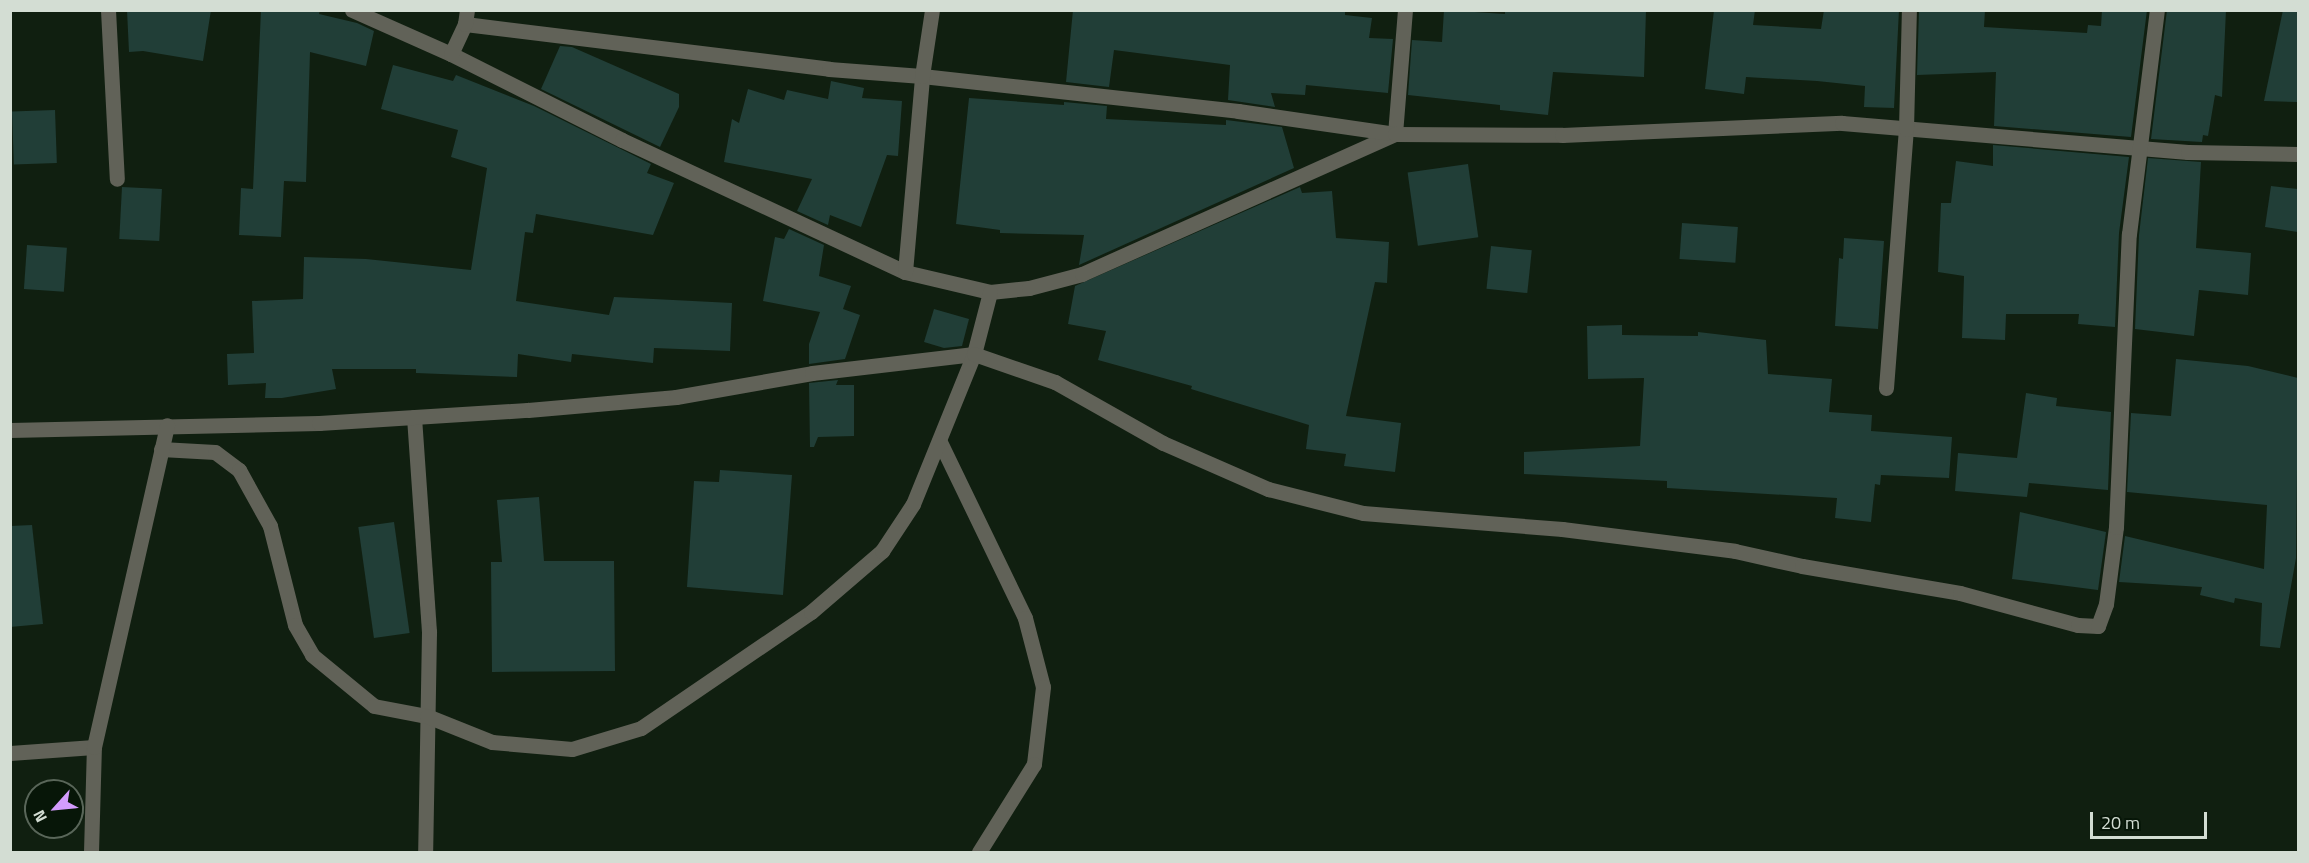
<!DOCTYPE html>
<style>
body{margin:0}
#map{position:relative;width:2309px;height:863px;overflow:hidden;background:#101f10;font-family:"Titillium Web",sans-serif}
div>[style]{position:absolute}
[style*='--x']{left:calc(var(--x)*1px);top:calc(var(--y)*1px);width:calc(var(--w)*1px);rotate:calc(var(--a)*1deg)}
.building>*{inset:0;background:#213e37;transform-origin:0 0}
.minor>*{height:15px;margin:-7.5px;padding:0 7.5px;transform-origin:7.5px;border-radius:7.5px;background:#616258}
span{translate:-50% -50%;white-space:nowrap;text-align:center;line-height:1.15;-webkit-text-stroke:4.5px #071608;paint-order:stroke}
.frame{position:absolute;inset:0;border:12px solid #d3ddd3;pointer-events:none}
.north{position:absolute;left:24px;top:779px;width:60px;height:60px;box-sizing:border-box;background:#071608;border:2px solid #596659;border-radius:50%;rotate:243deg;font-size:16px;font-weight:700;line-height:24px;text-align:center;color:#d3ddd3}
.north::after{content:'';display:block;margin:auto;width:21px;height:27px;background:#d39cfd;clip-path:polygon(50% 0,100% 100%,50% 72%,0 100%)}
.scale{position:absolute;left:2090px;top:812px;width:117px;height:27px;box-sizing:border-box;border:3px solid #d3ddd3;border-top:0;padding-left:8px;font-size:18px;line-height:21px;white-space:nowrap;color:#d3ddd3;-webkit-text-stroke:4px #071608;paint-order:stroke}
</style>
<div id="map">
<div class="building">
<i style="clip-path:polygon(127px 10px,211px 10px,203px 61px,143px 51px,129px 52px)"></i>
<i style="clip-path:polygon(261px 10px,320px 10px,319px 14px,357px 23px,374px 31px,366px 66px,310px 52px,306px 182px,284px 181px,281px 237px,239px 235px,241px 188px,253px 189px)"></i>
<i style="clip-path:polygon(1073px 10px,1345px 10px,1345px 15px,1372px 18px,1369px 38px,1393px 39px,1388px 93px,1306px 85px,1305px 95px,1271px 93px,1275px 107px,1228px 100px,1230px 65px,1114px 50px,1109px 87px,1066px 82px)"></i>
<i style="clip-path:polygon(1444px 10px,1505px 14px,1505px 10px,1646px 10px,1644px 77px,1553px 72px,1548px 115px,1500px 110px,1500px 105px,1408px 95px,1412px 40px,1442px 42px)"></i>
<i style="clip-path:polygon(1714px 10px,1755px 10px,1753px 25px,1821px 29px,1824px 10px,1899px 10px,1894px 108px,1864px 107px,1865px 86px,1817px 81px,1746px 77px,1744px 94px,1705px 89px)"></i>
<i style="clip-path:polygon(1919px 10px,1985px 10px,1984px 27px,2087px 33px,2088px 25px,2101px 26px,2102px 10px,2147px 10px,2131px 137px,1994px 126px,1996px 72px,1917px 75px)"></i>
<i style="clip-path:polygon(2167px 10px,2226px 10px,2222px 97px,2215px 95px,2208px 136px,2203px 135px,2202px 142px,2151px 139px)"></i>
<i style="clip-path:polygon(2283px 10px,2298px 10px,2298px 102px,2264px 101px)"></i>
<i style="clip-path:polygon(560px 46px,572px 47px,679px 94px,679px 107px,660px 147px,541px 89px)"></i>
<i style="clip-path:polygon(393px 65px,453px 81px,456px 75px,534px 106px,651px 164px,647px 173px,674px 183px,653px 235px,536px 214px,533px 233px,525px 232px,516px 301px,609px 315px,614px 297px,732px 303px,730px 351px,654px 348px,653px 363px,572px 354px,571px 362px,518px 354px,517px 377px,416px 373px,416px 369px,332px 369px,336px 389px,282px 398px,265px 398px,266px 383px,228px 385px,227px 354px,254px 353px,252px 301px,303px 299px,304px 257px,366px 259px,471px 270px,487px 168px,451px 157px,458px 130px,381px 109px)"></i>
<i style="clip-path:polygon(831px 81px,864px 88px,862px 98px,902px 101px,898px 156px,887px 155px,861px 227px,830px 215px,828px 225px,797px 211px,812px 179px,724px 162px,732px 119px,739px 123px,748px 89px,784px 100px,787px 90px,828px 99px)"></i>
<i style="clip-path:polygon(969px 98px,1064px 105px,1064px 102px,1107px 106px,1106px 119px,1226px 125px,1226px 120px,1282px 127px,1294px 168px,1079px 265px,1084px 235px,1000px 233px,1000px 230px,956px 224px)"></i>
<i style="left:55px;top:110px;width:53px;height:43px;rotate:88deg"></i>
<i style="clip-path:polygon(1993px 145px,2129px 157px,2119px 233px,2115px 327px,2078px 324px,2079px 314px,2006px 314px,2005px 340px,1962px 338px,1964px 276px,1938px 272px,1941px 203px,1951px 203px,1956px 161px,1993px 166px)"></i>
<i style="clip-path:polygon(2148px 158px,2201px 162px,2196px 248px,2251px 253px,2248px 295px,2199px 290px,2194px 336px,2135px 329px,2139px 235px)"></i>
<i style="left:1468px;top:164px;width:74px;height:61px;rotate:82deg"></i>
<i style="clip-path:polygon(2271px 186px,2298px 189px,2298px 232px,2265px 227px)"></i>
<i style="left:122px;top:187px;width:40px;height:52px;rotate:3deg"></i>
<i style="clip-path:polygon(1300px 187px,1302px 193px,1332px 191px,1336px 238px,1389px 242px,1387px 283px,1375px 282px,1346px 416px,1401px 423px,1395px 472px,1344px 466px,1346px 454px,1306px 449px,1309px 425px,1191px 389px,1192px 386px,1098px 360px,1106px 331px,1068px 324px,1075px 286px)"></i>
<i style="left:1682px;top:223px;width:56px;height:36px;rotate:4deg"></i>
<i style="clip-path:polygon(789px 229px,824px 245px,819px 276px,851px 286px,843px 309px,860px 315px,845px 359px,809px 364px,809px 344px,820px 312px,763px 301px,775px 237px,784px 239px)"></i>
<i style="clip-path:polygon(1844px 238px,1884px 241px,1878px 329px,1835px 326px,1839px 258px,1843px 259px)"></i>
<i style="left:27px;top:245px;width:40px;height:44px;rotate:4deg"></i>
<i style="left:1491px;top:246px;width:41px;height:43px;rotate:6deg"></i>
<i style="clip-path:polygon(934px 309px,969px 319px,962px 346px,944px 348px,924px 342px)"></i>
<i style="clip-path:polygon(1622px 325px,1622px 335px,1698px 336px,1698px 332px,1766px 340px,1768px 374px,1832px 379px,1829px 412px,1872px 415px,1871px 431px,1952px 437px,1949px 478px,1881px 475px,1880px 485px,1875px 484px,1871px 522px,1835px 518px,1837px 498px,1667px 488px,1667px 481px,1524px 474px,1524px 452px,1640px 446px,1644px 378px,1588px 379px,1587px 326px)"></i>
<i style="clip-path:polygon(2176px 359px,2248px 366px,2298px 378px,2296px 558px,2280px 648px,2260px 646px,2262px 603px,2235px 598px,2234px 603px,2200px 595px,2202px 587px,2119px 582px,2125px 536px,2264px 569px,2267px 505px,2127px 492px,2131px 413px,2171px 416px)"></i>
<i style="clip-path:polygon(838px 380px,836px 385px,854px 385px,854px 436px,818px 437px,814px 447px,810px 447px,809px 383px)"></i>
<i style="clip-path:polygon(2026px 393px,2057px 398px,2056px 406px,2111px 412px,2108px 490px,2029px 483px,2027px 497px,1955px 491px,1958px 453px,2017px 458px)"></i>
<i style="clip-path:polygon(720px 470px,792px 475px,783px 595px,687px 587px,694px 481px,719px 482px)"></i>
<i style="clip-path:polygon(539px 497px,544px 561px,614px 561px,615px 671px,492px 672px,491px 562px,502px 562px,497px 500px)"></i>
<i style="clip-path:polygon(2020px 512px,2106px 532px,2098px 590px,2012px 579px)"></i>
<i style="left:394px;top:522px;width:112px;height:36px;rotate:82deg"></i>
<i style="clip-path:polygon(32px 525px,43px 624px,10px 627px,10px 526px)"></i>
</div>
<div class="minor">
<i style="--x:108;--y:10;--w:169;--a:87"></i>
<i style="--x:352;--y:10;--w:108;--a:24"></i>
<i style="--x:451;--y:54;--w:191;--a:26.7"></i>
<i style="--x:622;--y:140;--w:312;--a:25"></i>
<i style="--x:905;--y:272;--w:87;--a:13.2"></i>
<i style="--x:990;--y:292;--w:39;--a:-6"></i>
<i style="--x:1029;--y:288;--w:55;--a:-14.8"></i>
<i style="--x:1082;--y:274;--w:343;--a:-24.1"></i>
<i style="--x:1395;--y:134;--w:124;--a:-85.4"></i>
<i style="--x:465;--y:24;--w:367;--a:7"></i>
<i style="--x:829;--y:69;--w:93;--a:4.3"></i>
<i style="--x:922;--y:76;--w:318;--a:6.3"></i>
<i style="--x:1238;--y:111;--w:159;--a:8.3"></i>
<i style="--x:1395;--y:134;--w:167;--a:0.3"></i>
<i style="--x:1562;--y:135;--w:280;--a:-2.5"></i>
<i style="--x:1842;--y:123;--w:347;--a:4.8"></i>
<i style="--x:2188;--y:152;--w:110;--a:1"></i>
<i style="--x:451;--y:54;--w:33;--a:-65"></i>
<i style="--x:465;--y:24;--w:14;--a:-82"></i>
<i style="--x:905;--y:272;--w:197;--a:-85"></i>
<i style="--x:922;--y:76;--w:67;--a:-81.4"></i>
<i style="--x:1886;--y:388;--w:260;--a:-85.6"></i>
<i style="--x:1906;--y:129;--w:119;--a:-88.6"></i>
<i style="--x:414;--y:417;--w:216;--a:86"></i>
<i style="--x:429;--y:632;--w:220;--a:91"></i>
<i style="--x:10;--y:430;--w:309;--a:-1.3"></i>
<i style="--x:319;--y:423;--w:209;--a:-3.6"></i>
<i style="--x:528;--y:410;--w:149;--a:-5"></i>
<i style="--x:676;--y:397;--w:138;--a:-10"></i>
<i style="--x:812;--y:373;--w:163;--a:-6.7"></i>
<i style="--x:974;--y:354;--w:64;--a:-75.5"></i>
<i style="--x:940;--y:442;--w:195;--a:64.2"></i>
<i style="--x:1025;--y:618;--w:71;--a:75.4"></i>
<i style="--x:1043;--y:687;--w:78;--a:96.7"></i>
<i style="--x:1034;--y:764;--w:104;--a:122"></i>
<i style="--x:161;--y:449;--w:54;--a:3.2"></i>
<i style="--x:215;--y:452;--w:30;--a:37"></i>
<i style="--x:239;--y:470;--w:64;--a:61"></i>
<i style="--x:270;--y:526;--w:102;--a:75.8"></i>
<i style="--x:295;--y:625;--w:34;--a:60"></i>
<i style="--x:312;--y:655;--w:80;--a:39.4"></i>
<i style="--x:374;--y:706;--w:54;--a:10.7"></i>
<i style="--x:427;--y:716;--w:70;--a:21.8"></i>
<i style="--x:492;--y:742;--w:80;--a:5"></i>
<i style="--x:572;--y:749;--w:72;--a:-16.9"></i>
<i style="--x:641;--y:728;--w:206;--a:-34.3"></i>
<i style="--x:811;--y:612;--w:94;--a:-40.7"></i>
<i style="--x:882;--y:551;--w:56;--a:-56.6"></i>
<i style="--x:913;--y:504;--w:162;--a:-67.9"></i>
<i style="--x:974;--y:354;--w:86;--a:19.1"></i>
<i style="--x:1055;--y:382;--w:124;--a:29.5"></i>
<i style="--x:1163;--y:443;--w:115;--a:23.7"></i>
<i style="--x:1268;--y:489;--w:98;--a:14.2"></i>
<i style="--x:1363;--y:513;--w:200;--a:4.6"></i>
<i style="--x:1562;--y:529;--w:174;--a:7.2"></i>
<i style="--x:1735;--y:551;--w:69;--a:12.6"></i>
<i style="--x:1802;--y:566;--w:160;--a:9.7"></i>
<i style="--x:1960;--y:593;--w:122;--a:15.2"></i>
<i style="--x:2078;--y:625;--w:20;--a:3"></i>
<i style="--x:2098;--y:626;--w:23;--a:-70"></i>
<i style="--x:2106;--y:604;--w:78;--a:-82.6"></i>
<i style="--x:2116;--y:527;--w:293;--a:-87.5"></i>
<i style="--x:2129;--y:234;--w:226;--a:-82.9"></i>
<i style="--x:10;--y:753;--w:84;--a:-4.1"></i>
<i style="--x:91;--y:852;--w:105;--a:-88.4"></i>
<i style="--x:94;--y:747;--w:330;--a:-77.2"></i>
</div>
<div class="frame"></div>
<div class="north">N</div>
<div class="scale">20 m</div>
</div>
